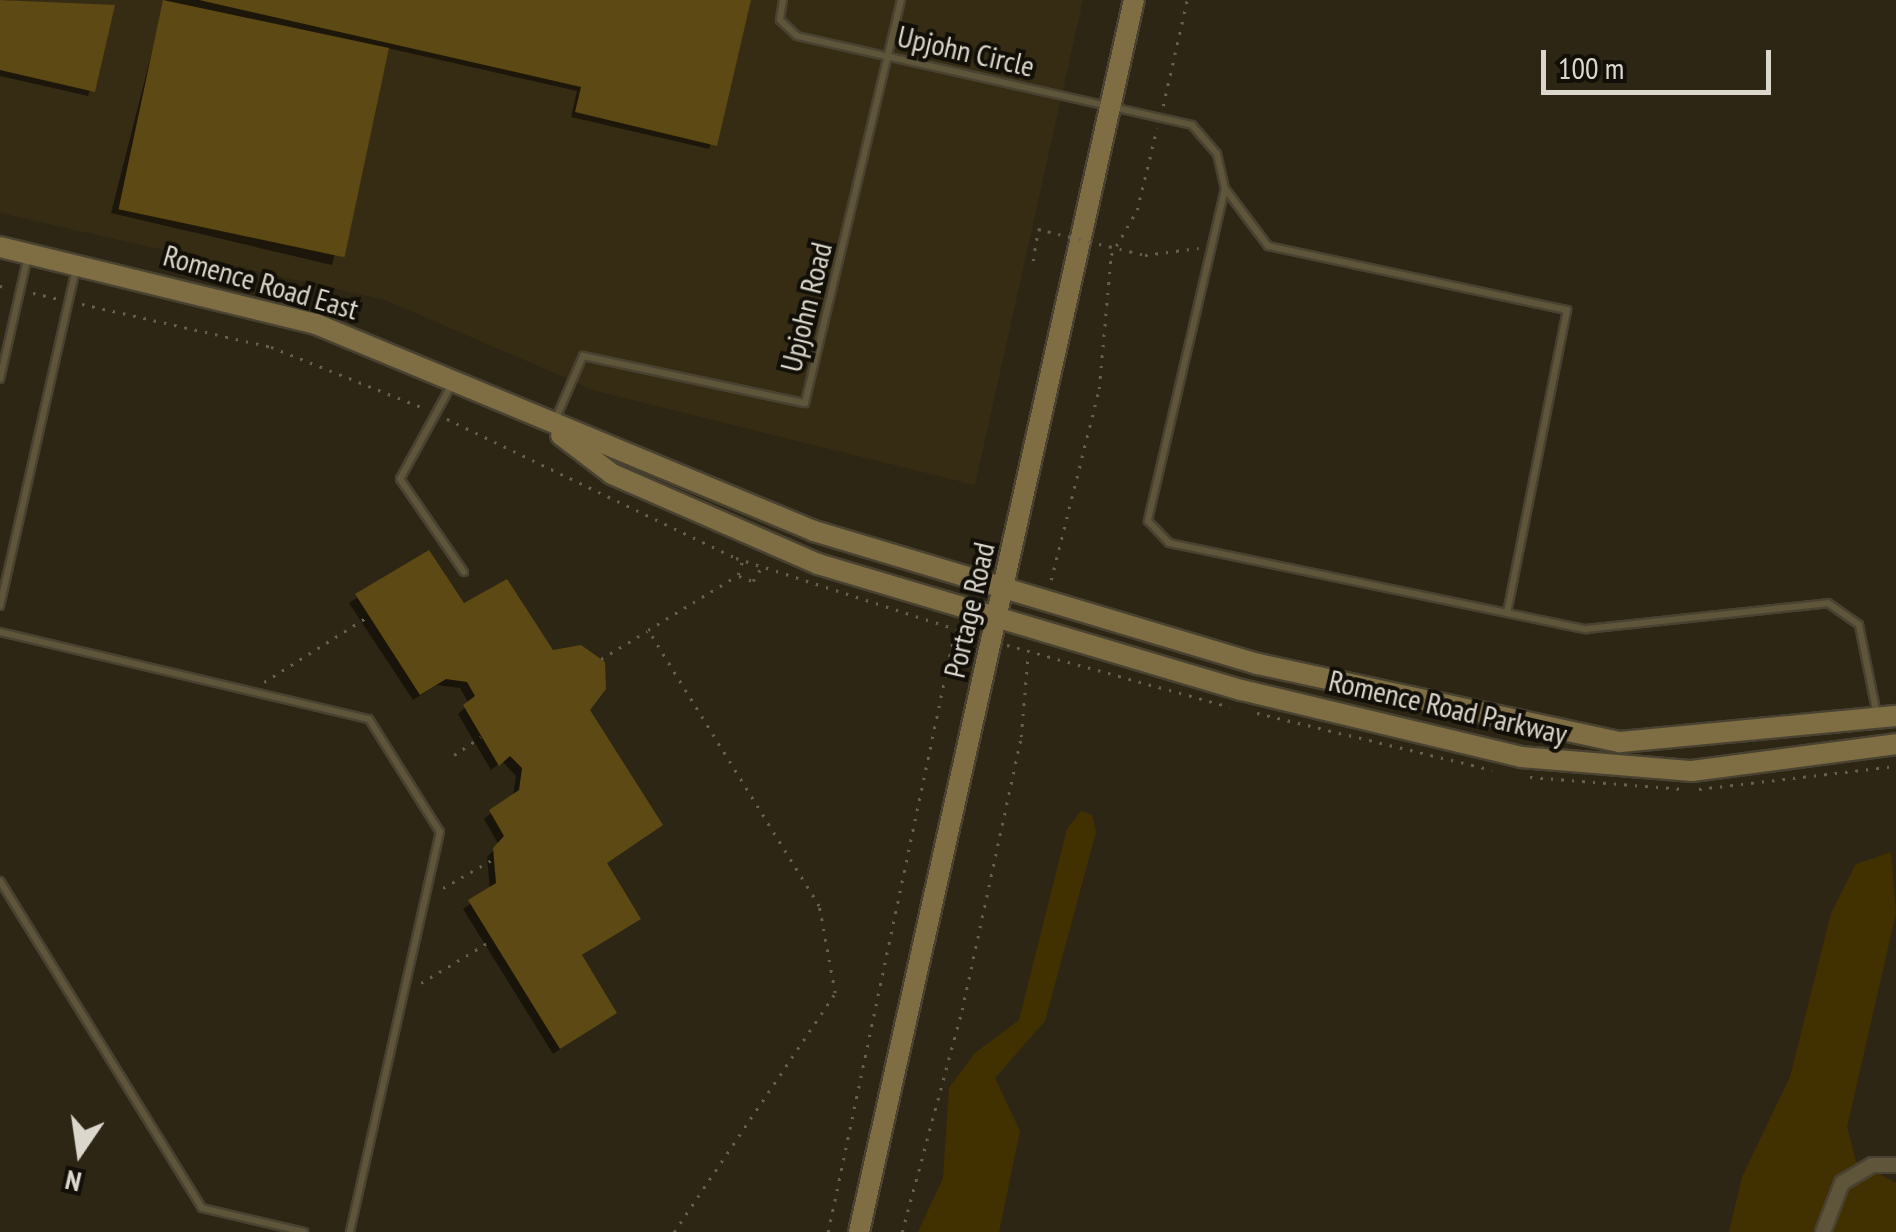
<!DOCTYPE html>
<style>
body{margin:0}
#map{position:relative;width:1896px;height:1232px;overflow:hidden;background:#2d2614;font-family:"PT Sans Narrow",sans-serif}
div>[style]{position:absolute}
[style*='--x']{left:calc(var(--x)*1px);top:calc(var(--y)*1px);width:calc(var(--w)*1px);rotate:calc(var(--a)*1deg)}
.built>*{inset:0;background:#362c14}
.green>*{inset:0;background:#423100}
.shadow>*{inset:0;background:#0007}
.building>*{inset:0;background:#5c4913;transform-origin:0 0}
.path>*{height:2.5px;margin-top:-1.25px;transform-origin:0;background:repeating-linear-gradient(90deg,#666050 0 2.5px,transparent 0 10.5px)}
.roads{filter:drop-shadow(2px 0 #494231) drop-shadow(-2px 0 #494231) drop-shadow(0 2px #494231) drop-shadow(0 -2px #494231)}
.lane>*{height:6px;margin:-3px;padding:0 3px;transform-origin:3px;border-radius:3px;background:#5f553b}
.street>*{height:14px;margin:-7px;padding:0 7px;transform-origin:7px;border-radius:7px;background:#5f553b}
.secondary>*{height:20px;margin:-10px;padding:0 10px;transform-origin:10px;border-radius:10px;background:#7f6e44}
.path-bridge>*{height:2.5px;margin-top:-1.25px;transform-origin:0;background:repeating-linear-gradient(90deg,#666050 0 2.5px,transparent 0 10.5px)}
span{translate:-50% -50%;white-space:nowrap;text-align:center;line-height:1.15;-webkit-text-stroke:8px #120f08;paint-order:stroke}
.street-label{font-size:30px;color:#dcd7cc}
.north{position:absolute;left:30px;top:1102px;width:100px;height:100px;-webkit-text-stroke:8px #120f08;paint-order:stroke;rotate:193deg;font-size:28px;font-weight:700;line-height:40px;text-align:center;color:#dcd7cc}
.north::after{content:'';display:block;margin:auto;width:35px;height:45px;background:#dcd7cc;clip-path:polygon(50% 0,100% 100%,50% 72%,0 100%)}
.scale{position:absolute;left:1541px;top:50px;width:230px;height:45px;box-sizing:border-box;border:5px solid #dcd7cc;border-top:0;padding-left:12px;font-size:30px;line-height:35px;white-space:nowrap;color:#dcd7cc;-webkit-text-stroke:8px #120f08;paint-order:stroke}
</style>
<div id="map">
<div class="built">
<i style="clip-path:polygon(0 0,1083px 0,975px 485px,596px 391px,385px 300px,0 213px)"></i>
</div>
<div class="green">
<i style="clip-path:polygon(1081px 811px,1092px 815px,1096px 832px,1045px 1021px,995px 1078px,1020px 1131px,999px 1232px,918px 1232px,943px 1178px,949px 1088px,975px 1053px,1019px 1020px,1067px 829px)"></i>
<i style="clip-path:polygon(1891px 852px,1896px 913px,1847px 1127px,1856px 1161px,1896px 1183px,1896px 1232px,1729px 1232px,1742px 1177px,1790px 1077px,1831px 913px,1856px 864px)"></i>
</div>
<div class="shadow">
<i style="clip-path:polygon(0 0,112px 7px,88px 96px,0 76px)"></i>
<i style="clip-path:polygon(165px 0,749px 0,709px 149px,571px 117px,577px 91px,387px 48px,332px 265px,111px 213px)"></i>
<i style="clip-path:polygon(428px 553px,464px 606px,587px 709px,605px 864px,638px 919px,580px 957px,614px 1013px,553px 1054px,463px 909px,490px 890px,487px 857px,499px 845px,484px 819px,513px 796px,516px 776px,502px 761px,491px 770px,458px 714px,469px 704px,460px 688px,437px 685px,413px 700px,349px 603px)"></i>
</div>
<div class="building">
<i style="clip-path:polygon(0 0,115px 5px,95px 92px,0 70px)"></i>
<i style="left:163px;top:0;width:231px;height:214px;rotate:12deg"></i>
<i style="clip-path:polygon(199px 0,751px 0,717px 146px,575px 112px,581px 87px)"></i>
<i style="clip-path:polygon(429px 550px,464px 603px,507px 579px,553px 650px,581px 645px,605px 662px,606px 689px,590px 710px,663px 825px,607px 863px,641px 919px,582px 955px,617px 1013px,560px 1049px,468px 900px,496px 883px,493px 848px,504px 836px,489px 810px,519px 790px,522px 768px,510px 756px,499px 766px,463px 705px,475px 696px,467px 682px,446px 679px,420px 695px,355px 594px)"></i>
</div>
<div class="path">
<i style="--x:1163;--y:106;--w:109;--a:-77.2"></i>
<i style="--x:1145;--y:255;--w:54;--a:-7.4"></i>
<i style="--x:1033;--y:261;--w:32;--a:-81"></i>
<i style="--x:0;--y:286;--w:10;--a:11"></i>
<i style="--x:33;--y:293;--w:27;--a:13"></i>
<i style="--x:82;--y:304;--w:194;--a:12.8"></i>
<i style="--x:271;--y:347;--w:167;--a:21.8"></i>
<i style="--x:447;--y:419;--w:321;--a:25.7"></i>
<i style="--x:736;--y:558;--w:251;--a:17.9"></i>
<i style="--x:739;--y:576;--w:15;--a:20"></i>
<i style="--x:753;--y:581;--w:15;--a:-58"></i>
<i style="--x:1051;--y:580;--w:197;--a:-75.9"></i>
<i style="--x:1099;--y:389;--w:135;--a:-84.9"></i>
<i style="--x:1111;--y:255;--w:52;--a:-60"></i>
<i style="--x:1137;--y:210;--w:84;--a:-76.3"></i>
<i style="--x:1007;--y:645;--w:231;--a:15.5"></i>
<i style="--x:601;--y:659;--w:54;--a:-31.3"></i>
<i style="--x:264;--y:682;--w:124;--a:-32.2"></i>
<i style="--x:1257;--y:713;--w:242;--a:13.6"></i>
<i style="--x:454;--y:755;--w:32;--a:-34"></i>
<i style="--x:1530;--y:777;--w:151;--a:4.5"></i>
<i style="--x:1699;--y:789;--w:198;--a:-6.7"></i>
<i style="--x:443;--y:888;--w:62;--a:-29.9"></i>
<i style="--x:421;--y:983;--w:83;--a:-31.2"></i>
<i style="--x:674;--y:1232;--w:288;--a:-56"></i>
<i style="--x:835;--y:993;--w:88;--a:-100.4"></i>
<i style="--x:819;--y:906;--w:325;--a:-121.8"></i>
<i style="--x:648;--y:630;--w:105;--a:-31.4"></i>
<i style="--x:738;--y:575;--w:14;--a:-73"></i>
<i style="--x:828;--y:1232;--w:615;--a:-78.09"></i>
<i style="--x:902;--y:1232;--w:230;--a:-74.9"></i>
<i style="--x:962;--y:1010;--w:279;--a:-77.8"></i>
<i style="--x:1021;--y:737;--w:83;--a:-85.2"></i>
</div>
<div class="roads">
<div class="lane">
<i style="--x:783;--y:0;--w:20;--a:99"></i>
<i style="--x:780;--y:20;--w:23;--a:43"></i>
<i style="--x:797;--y:36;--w:405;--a:12.7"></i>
<i style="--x:1192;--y:125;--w:38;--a:49"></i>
<i style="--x:1217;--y:154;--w:36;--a:77"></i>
<i style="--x:1225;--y:189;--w:341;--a:103.1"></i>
<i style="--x:1148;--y:521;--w:30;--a:46"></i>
<i style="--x:1169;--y:543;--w:426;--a:11.7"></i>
<i style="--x:1586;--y:629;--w:243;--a:-6.1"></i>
<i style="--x:1828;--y:603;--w:38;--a:35"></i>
<i style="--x:1859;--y:625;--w:91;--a:78.6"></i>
<i style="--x:1226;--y:190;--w:70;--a:53.1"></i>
<i style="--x:1268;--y:246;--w:306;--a:12.1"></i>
<i style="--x:1567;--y:310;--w:308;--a:101.2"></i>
<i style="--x:0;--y:379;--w:122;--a:-77.2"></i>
<i style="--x:452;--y:384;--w:108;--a:118.7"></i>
<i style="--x:400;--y:479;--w:113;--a:55.5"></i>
<i style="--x:556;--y:418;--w:68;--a:-66.5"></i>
<i style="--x:583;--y:356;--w:227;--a:12"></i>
<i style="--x:805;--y:403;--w:414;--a:-76.6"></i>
<i style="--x:0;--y:606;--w:344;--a:-77.3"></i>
<i style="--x:0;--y:632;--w:379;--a:13.3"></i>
<i style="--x:369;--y:719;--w:133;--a:57.9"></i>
<i style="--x:440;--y:832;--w:410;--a:102.7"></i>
<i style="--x:0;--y:881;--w:384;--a:58.3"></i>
<i style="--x:202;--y:1208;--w:105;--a:13.2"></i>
</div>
<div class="street">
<i style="--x:1823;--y:1232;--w:53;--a:-68.8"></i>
<i style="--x:1842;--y:1183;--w:35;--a:-31"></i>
<i style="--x:1872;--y:1165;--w:24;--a:0"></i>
</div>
<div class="secondary">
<i style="--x:0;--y:247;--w:325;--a:13.7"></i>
<i style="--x:316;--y:324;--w:539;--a:22.57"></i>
<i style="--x:814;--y:531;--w:463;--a:16.7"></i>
<i style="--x:1258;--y:664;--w:370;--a:12.2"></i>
<i style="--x:1620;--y:742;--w:277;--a:-5.4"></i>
<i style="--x:561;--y:435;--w:64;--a:37.4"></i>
<i style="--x:612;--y:474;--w:225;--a:23.6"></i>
<i style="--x:818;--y:564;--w:442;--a:16.6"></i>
<i style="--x:1242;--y:690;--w:287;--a:13.5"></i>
<i style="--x:1521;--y:757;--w:172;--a:4.7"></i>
<i style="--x:1692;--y:771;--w:206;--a:-7.5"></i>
<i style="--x:859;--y:1232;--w:1262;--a:-77.42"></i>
</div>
</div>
<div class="path-bridge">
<i style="--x:1038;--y:229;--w:110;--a:13.7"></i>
</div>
<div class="street-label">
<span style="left:966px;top:51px;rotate:13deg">Upjohn Circle</span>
<span style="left:261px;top:282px;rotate:16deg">Romence Road East</span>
<span style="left:806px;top:307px;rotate:-76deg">Upjohn Road</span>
<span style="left:969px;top:610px;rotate:-77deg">Portage Road</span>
<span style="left:1448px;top:707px;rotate:13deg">Romence Road Parkway</span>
</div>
<div class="north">N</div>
<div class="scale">100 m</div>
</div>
